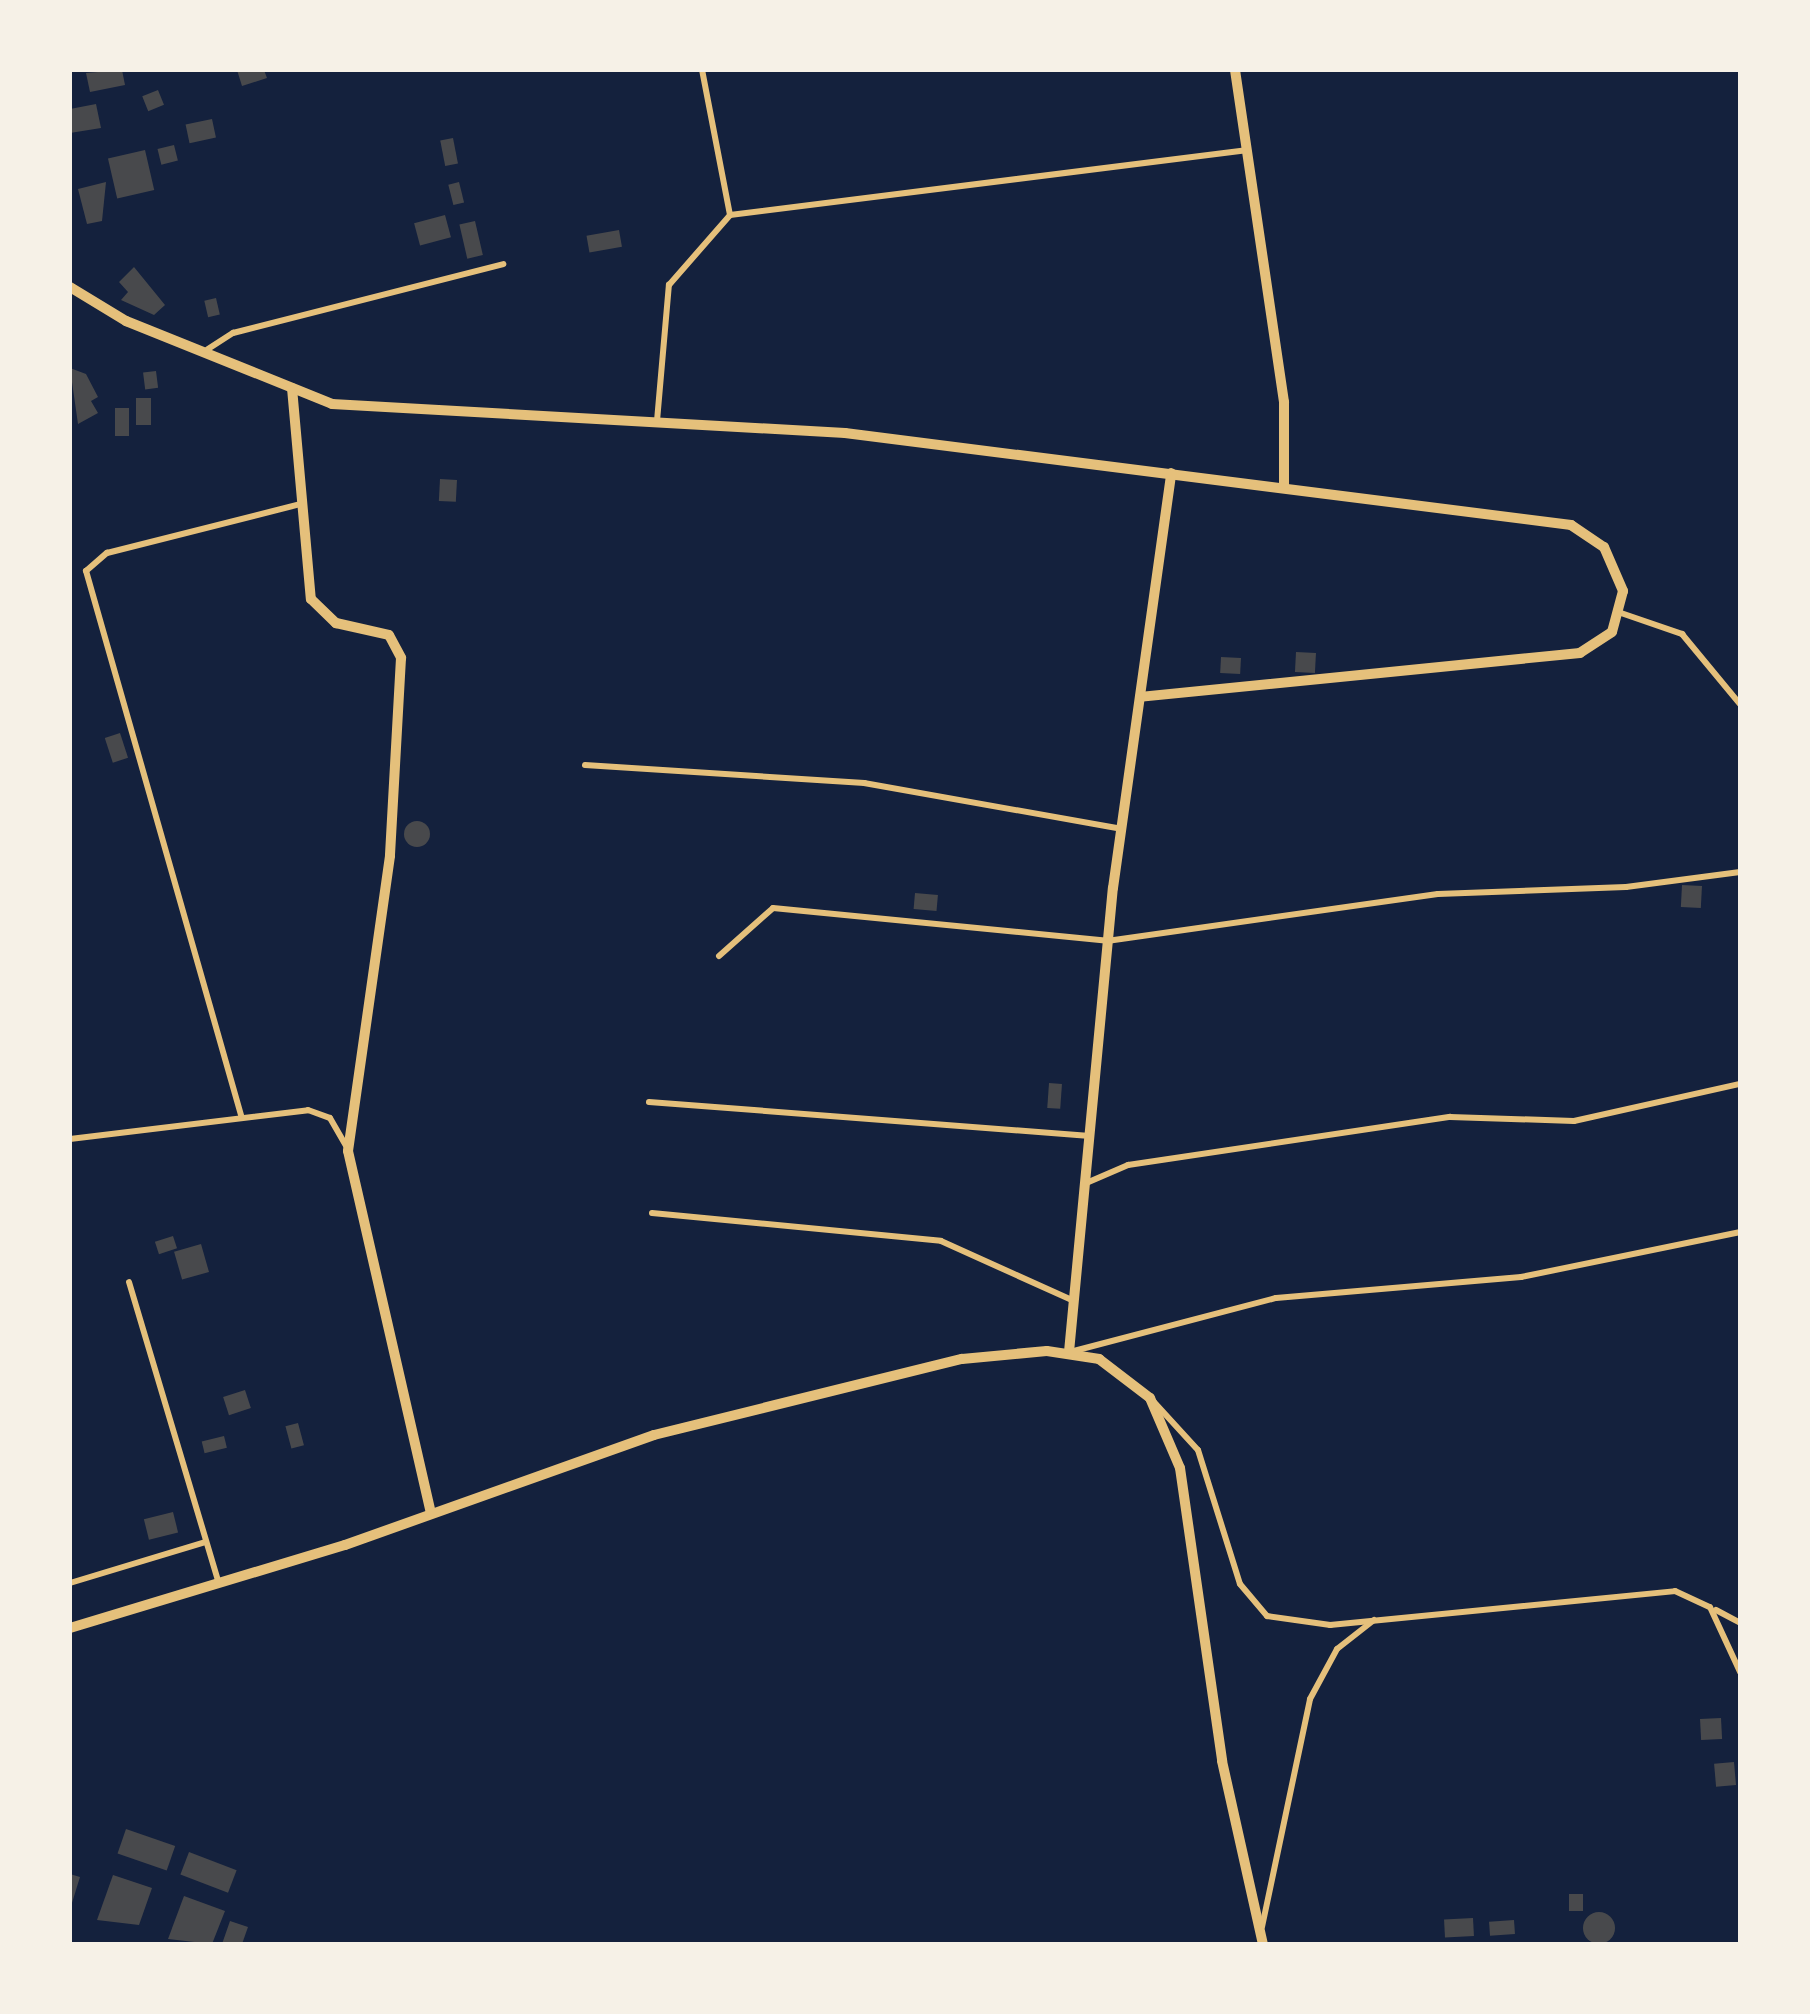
<!DOCTYPE html>
<style>
body{margin:0}
#map{position:relative;width:1810px;height:2014px;overflow:hidden;background:#14213d;font-family:"Source Serif 4",serif}
div>[style]{position:absolute}
[style*='--x']{left:calc(var(--x)*1px);top:calc(var(--y)*1px);width:calc(var(--w)*1px);rotate:calc(var(--a)*1deg)}
.building>*{inset:0;background:#48494c;transform-origin:0 0}
.round{border-radius:50%}
.service>*{height:6px;margin:-3px;padding:0 3px;transform-origin:3px;border-radius:3px;background:#e5c07b}
.minor>*{height:10px;margin:-5px;padding:0 5px;transform-origin:5px;border-radius:5px;background:#e5c07b}
span{translate:-50% -50%;white-space:nowrap;text-align:center;line-height:1.15;-webkit-text-stroke:8px #f6f1e7;paint-order:stroke}
.frame{position:absolute;inset:0;border:72px solid #f6f1e7;pointer-events:none}
</style>
<div id="map">
<div class="building">
<i style="clip-path:polygon(122px 70px,125px 85px,90px 92px,86px 73px)"></i>
<i style="clip-path:polygon(237px 70px,264px 70px,267px 78px,242px 86px)"></i>
<i style="left:158px;top:90px;width:16px;height:17px;rotate:68deg"></i>
<i style="clip-path:polygon(96px 104px,101px 128px,70px 133px,70px 109px)"></i>
<i style="left:212px;top:119px;width:19px;height:27px;rotate:78deg"></i>
<i style="left:453px;top:138px;width:26px;height:13px;rotate:79deg"></i>
<i style="left:174px;top:145px;width:16px;height:17px;rotate:76deg"></i>
<i style="left:145px;top:150px;width:41px;height:38px;rotate:77deg"></i>
<i style="clip-path:polygon(106px 182px,102px 221px,87px 224px,78px 189px)"></i>
<i style="left:459px;top:182px;width:21px;height:11px;rotate:76deg"></i>
<i style="left:445px;top:215px;width:23px;height:32px;rotate:75deg"></i>
<i style="left:475px;top:221px;width:35px;height:16px;rotate:77deg"></i>
<i style="left:619px;top:230px;width:17px;height:33px;rotate:80deg"></i>
<i style="clip-path:polygon(134px 267px,165px 305px,154px 315px,121px 300px,128px 292px,119px 282px)"></i>
<i style="left:216px;top:298px;width:17px;height:12px;rotate:77deg"></i>
<i style="clip-path:polygon(70px 368px,86px 374px,98px 397px,91px 401px,98px 413px,78px 424px)"></i>
<i style="left:156px;top:371px;width:17px;height:13px;rotate:83deg"></i>
<i style="left:136px;top:398px;width:15px;height:27px"></i>
<i style="left:115px;top:408px;width:14px;height:28px"></i>
<i style="left:440px;top:479px;width:17px;height:22px;rotate:3deg"></i>
<i style="left:1296px;top:652px;width:20px;height:20px;rotate:3deg"></i>
<i style="left:1221px;top:657px;width:20px;height:16px;rotate:3deg"></i>
<i style="left:120px;top:733px;width:26px;height:16px;rotate:72deg"></i>
<i class="round" style="left:404px;top:821px;width:26px;height:26px"></i>
<i style="left:1682px;top:885px;width:20px;height:22px;rotate:3deg"></i>
<i style="left:915px;top:893px;width:23px;height:16px;rotate:5deg"></i>
<i style="left:1049px;top:1083px;width:13px;height:25px;rotate:4deg"></i>
<i style="left:173px;top:1236px;width:13px;height:19px;rotate:72deg"></i>
<i style="left:201px;top:1244px;width:29px;height:28px;rotate:74deg"></i>
<i style="left:245px;top:1390px;width:19px;height:23px;rotate:72deg"></i>
<i style="left:298px;top:1423px;width:23px;height:13px;rotate:75deg"></i>
<i style="left:224px;top:1436px;width:12px;height:23px;rotate:76deg"></i>
<i style="left:173px;top:1512px;width:21px;height:30px;rotate:76deg"></i>
<i style="left:1721px;top:1718px;width:21px;height:21px;rotate:87deg"></i>
<i style="left:1734px;top:1762px;width:23px;height:20px;rotate:85deg"></i>
<i style="left:126px;top:1829px;width:52px;height:26px;rotate:19deg"></i>
<i style="left:189px;top:1852px;width:51px;height:24px;rotate:21deg"></i>
<i style="clip-path:polygon(70px 1874px,80px 1877px,71px 1906px,70px 1906px)"></i>
<i style="clip-path:polygon(113px 1875px,152px 1888px,139px 1925px,97px 1920px)"></i>
<i style="left:1569px;top:1894px;width:14px;height:17px"></i>
<i style="clip-path:polygon(184px 1896px,225px 1911px,212px 1944px,168px 1939px)"></i>
<i class="round" style="left:1583px;top:1912px;width:32px;height:32px"></i>
<i style="left:1473px;top:1918px;width:18px;height:29px;rotate:87deg"></i>
<i style="left:1514px;top:1920px;width:14px;height:25px;rotate:86deg"></i>
<i style="clip-path:polygon(230px 1921px,248px 1927px,242px 1944px,222px 1944px)"></i>
</div>
<div class="service">
<i style="--x:730;--y:215;--w:522;--a:-7.15"></i>
<i style="--x:208;--y:349;--w:30;--a:-33"></i>
<i style="--x:233;--y:333;--w:279;--a:-14.3"></i>
<i style="--x:657;--y:421;--w:137;--a:-85"></i>
<i style="--x:669;--y:285;--w:93;--a:-48.9"></i>
<i style="--x:730;--y:215;--w:148;--a:-100.9"></i>
<i style="--x:1621;--y:613;--w:65;--a:19"></i>
<i style="--x:1682;--y:634;--w:91;--a:50.4"></i>
<i style="--x:585;--y:765;--w:280;--a:3.7"></i>
<i style="--x:864;--y:783;--w:261;--a:10.1"></i>
<i style="--x:719;--y:956;--w:72;--a:-41.6"></i>
<i style="--x:773;--y:908;--w:336;--a:5.6"></i>
<i style="--x:1107;--y:941;--w:334;--a:-8.1"></i>
<i style="--x:1438;--y:894;--w:188;--a:-2.1"></i>
<i style="--x:1626;--y:887;--w:115;--a:-7.5"></i>
<i style="--x:649;--y:1102;--w:439;--a:4.4"></i>
<i style="--x:241;--y:1115;--w:566;--a:-105.9"></i>
<i style="--x:86;--y:571;--w:28;--a:-41"></i>
<i style="--x:107;--y:553;--w:199;--a:-14.2"></i>
<i style="--x:70;--y:1139;--w:240;--a:-6.9"></i>
<i style="--x:308;--y:1110;--w:23;--a:20"></i>
<i style="--x:330;--y:1118;--w:34;--a:60"></i>
<i style="--x:1084;--y:1184;--w:48;--a:-23.4"></i>
<i style="--x:1128;--y:1165;--w:326;--a:-8.5"></i>
<i style="--x:1450;--y:1117;--w:124;--a:1.8"></i>
<i style="--x:1574;--y:1121;--w:170;--a:-12.6"></i>
<i style="--x:652;--y:1213;--w:290;--a:5.5"></i>
<i style="--x:941;--y:1241;--w:146;--a:24.3"></i>
<i style="--x:129;--y:1282;--w:312;--a:73.4"></i>
<i style="--x:1070;--y:1352;--w:213;--a:-14.7"></i>
<i style="--x:1276;--y:1298;--w:246;--a:-4.9"></i>
<i style="--x:1521;--y:1277;--w:224;--a:-11.6"></i>
<i style="--x:1154;--y:1402;--w:65;--a:47.5"></i>
<i style="--x:1198;--y:1450;--w:140;--a:72.6"></i>
<i style="--x:1240;--y:1584;--w:42;--a:49.8"></i>
<i style="--x:1267;--y:1616;--w:64;--a:8.1"></i>
<i style="--x:1330;--y:1625;--w:347;--a:-5.6"></i>
<i style="--x:1675;--y:1591;--w:38;--a:25"></i>
<i style="--x:1710;--y:1607;--w:72;--a:65.2"></i>
<i style="--x:70;--y:1583;--w:142;--a:-16.8"></i>
<i style="--x:1716;--y:1610;--w:27;--a:28"></i>
<i style="--x:1262;--y:1927;--w:233;--a:-78.1"></i>
<i style="--x:1310;--y:1699;--w:57;--a:-61.6"></i>
<i style="--x:1337;--y:1649;--w:47;--a:-38.1"></i>
</div>
<div class="minor">
<i style="--x:1235;--y:70;--w:336;--a:81.6"></i>
<i style="--x:1284;--y:402;--w:85;--a:90"></i>
<i style="--x:70;--y:287;--w:66;--a:31.3"></i>
<i style="--x:126;--y:321;--w:222;--a:21.9"></i>
<i style="--x:332;--y:404;--w:514;--a:3.24"></i>
<i style="--x:845;--y:433;--w:732;--a:7.22"></i>
<i style="--x:1571;--y:525;--w:40;--a:34"></i>
<i style="--x:1604;--y:547;--w:48;--a:66.6"></i>
<i style="--x:1623;--y:591;--w:42;--a:105"></i>
<i style="--x:1612;--y:632;--w:38;--a:147"></i>
<i style="--x:1580;--y:653;--w:442;--a:174.3"></i>
<i style="--x:292;--y:388;--w:212;--a:84.9"></i>
<i style="--x:311;--y:599;--w:35;--a:44"></i>
<i style="--x:336;--y:623;--w:54;--a:12.8"></i>
<i style="--x:389;--y:635;--w:26;--a:62"></i>
<i style="--x:401;--y:658;--w:198;--a:93.2"></i>
<i style="--x:390;--y:856;--w:298;--a:98.1"></i>
<i style="--x:348;--y:1151;--w:370;--a:77.1"></i>
<i style="--x:1069;--y:1352;--w:466;--a:-84.6"></i>
<i style="--x:1113;--y:888;--w:419;--a:-82"></i>
<i style="--x:70;--y:1628;--w:287;--a:-16.8"></i>
<i style="--x:345;--y:1545;--w:328;--a:-19.6"></i>
<i style="--x:654;--y:1435;--w:317;--a:-13.9"></i>
<i style="--x:962;--y:1359;--w:85;--a:-5.4"></i>
<i style="--x:1047;--y:1351;--w:53;--a:8.7"></i>
<i style="--x:1099;--y:1359;--w:64;--a:37.4"></i>
<i style="--x:1150;--y:1398;--w:76;--a:66.8"></i>
<i style="--x:1180;--y:1468;--w:296;--a:81.8"></i>
<i style="--x:1222;--y:1761;--w:188;--a:77.4"></i>
</div>
<div class="frame"></div>
</div>
